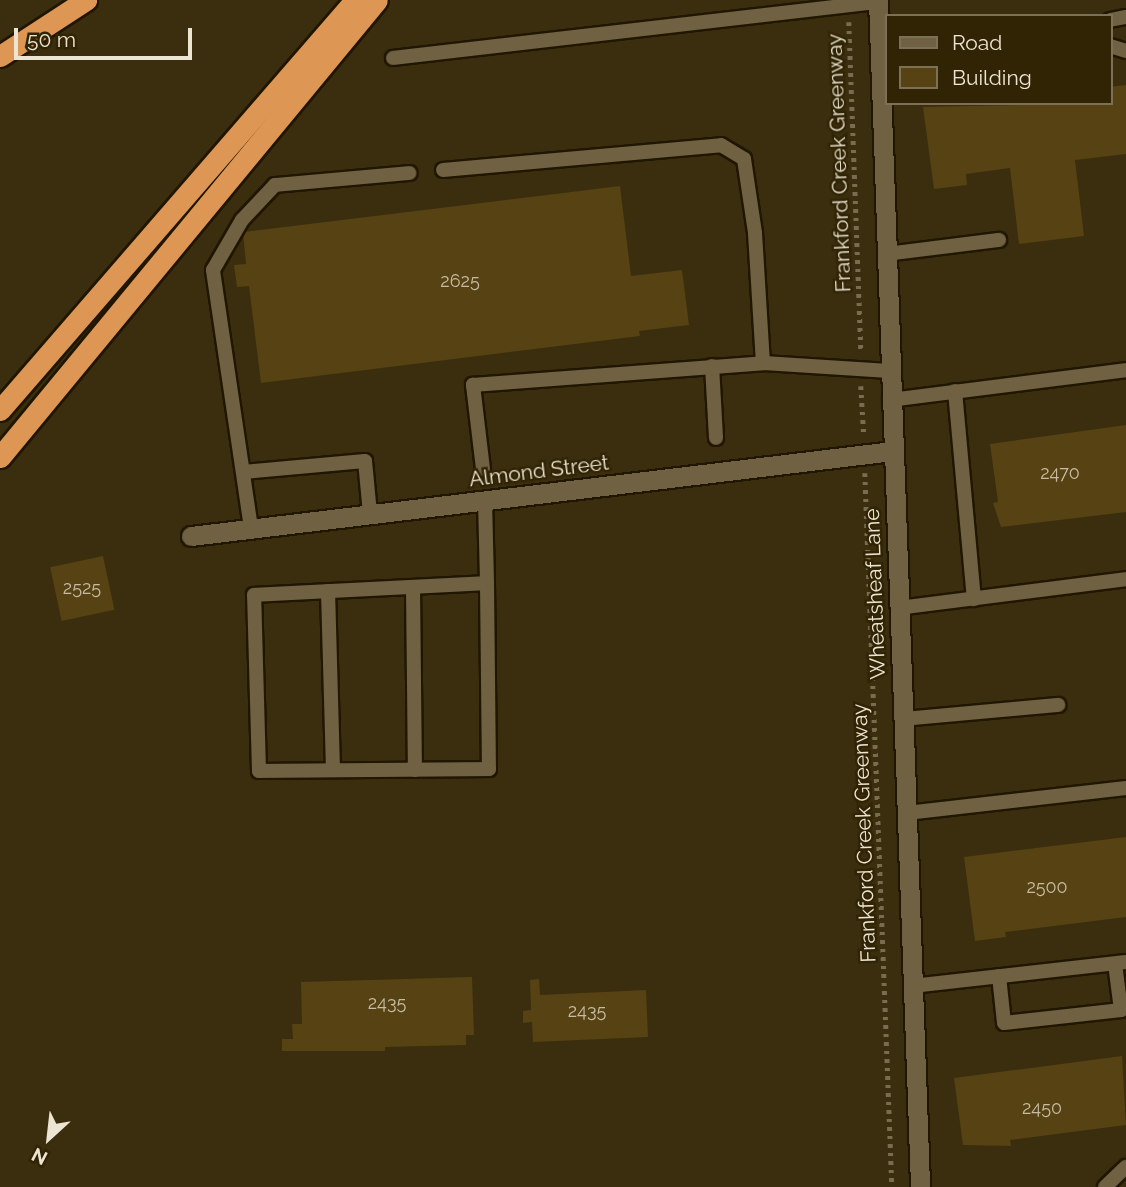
<!DOCTYPE html>
<style>
body{margin:0}
#map{position:relative;width:1126px;height:1187px;overflow:hidden;background:#3b2e0e;font-family:Raleway,sans-serif}
div>[style]{position:absolute}
[style*='--x']{left:calc(var(--x)*1px);top:calc(var(--y)*1px);width:calc(var(--w)*1px);rotate:calc(var(--a)*1deg)}
.building>*{inset:0;background:#564213;transform-origin:0 0}
.path>*{height:4.5px;margin-top:-2.25px;transform-origin:0;background:repeating-linear-gradient(90deg,#786c51 0 3.5px,transparent 0 8.5px)}
.roads{filter:drop-shadow(2px 0 #201601) drop-shadow(-2px 0 #201601) drop-shadow(0 2px #201601) drop-shadow(0 -2px #201601)}
.service>*{height:14px;margin:-7px;padding:0 7px;transform-origin:7px;border-radius:7px;background:#6f6141}
.minor>*{height:19px;margin:-9.5px;padding:0 9.5px;transform-origin:9.5px;border-radius:9.5px;background:#6f6141}
.motorway>*{height:21px;margin:-10.5px;padding:0 10.5px;transform-origin:10.5px;border-radius:10.5px;background:#dd9653}
span{translate:-50% -50%;white-space:nowrap;text-align:center;line-height:1.15;-webkit-text-stroke:5px #302404;paint-order:stroke}
.number-label{font-size:18px;color:#c7bca3}
.number-label span{-webkit-text-stroke-width:0}
.street-label{font-size:21px;color:#ede5d3}
.legend{position:absolute;left:885px;top:14px;width:228px;height:91px;box-sizing:border-box;background:#302404;border:2px solid #7c7157;margin:0;padding:9px 12px;list-style:none;font-size:21px;color:#ede5d3}
.legend li{display:flex;align-items:center;gap:14px;height:35px}
.legend b{width:35px;border:2px solid #7c7157}
.north{position:absolute;left:14px;top:1103px;width:70px;height:70px;-webkit-text-stroke:5px #302404;paint-order:stroke;rotate:207deg;font-size:19px;font-weight:700;line-height:28px;text-align:center;color:#ede5d3}
.north::after{content:'';display:block;margin:auto;width:24px;height:32px;background:#ede5d3;clip-path:polygon(50% 0,100% 100%,50% 72%,0 100%)}
.scale{position:absolute;left:14px;top:28px;width:178px;height:32px;box-sizing:border-box;border:4px solid #ede5d3;border-top:0;padding-left:9px;font-size:21px;line-height:24px;white-space:nowrap;color:#ede5d3;-webkit-text-stroke:5px #302404;paint-order:stroke}
</style>
<div id="map">
<div class="building">
<i style="clip-path:polygon(1126px 85px,1126px 154px,1075px 160px,1084px 236px,1019px 244px,1010px 168px,966px 174px,967px 185px,934px 189px,923px 107px,1110px 103px,1110px 87px)"></i>
<i style="clip-path:polygon(620px 186px,631px 276px,682px 270px,689px 325px,639px 331px,640px 336px,261px 383px,249px 286px,237px 287px,234px 265px,246px 264px,243px 232px)"></i>
<i style="clip-path:polygon(1126px 425px,1126px 512px,1001px 527px,993px 503px,998px 502px,990px 444px)"></i>
<i style="left:103px;top:556px;width:55px;height:54px;rotate:78deg"></i>
<i style="clip-path:polygon(1126px 837px,1126px 917px,1005px 932px,1006px 937px,975px 941px,964px 857px)"></i>
<i style="clip-path:polygon(472px 977px,474px 1035px,466px 1035px,466px 1045px,385px 1047px,385px 1051px,282px 1051px,282px 1039px,293px 1039px,292px 1024px,302px 1024px,301px 982px)"></i>
<i style="clip-path:polygon(539px 979px,540px 995px,646px 990px,648px 1037px,533px 1042px,532px 1022px,523px 1023px,523px 1011px,531px 1010px,530px 980px)"></i>
<i style="clip-path:polygon(1122px 1056px,1126px 1125px,1010px 1140px,1011px 1146px,963px 1145px,954px 1078px)"></i>
</div>
<div class="path">
<i style="--x:849;--y:22;--w:330;--a:87.9"></i>
<i style="--x:861;--y:386;--w:50;--a:86.6"></i>
<i style="--x:865;--y:473;--w:715;--a:87.83"></i>
</div>
<div class="roads">
<div class="service">
<i style="--x:1110;--y:20;--w:16;--a:-11"></i>
<i style="--x:1110;--y:46;--w:17;--a:17"></i>
<i style="--x:393;--y:58;--w:488;--a:-6.6"></i>
<i style="--x:443;--y:170;--w:279;--a:-5.1"></i>
<i style="--x:721;--y:145;--w:27;--a:31"></i>
<i style="--x:744;--y:159;--w:75;--a:81.5"></i>
<i style="--x:755;--y:233;--w:130;--a:86.5"></i>
<i style="--x:763;--y:363;--w:127;--a:3.6"></i>
<i style="--x:886;--y:254;--w:114;--a:-7.1"></i>
<i style="--x:712;--y:366;--w:72;--a:86.8"></i>
<i style="--x:955;--y:391;--w:209;--a:84.8"></i>
<i style="--x:890;--y:400;--w:238;--a:-7.2"></i>
<i style="--x:483;--y:469;--w:85;--a:-96.8"></i>
<i style="--x:473;--y:385;--w:291;--a:-4.3"></i>
<i style="--x:243;--y:472;--w:122;--a:-5.2"></i>
<i style="--x:365;--y:461;--w:53;--a:84.6"></i>
<i style="--x:485;--y:500;--w:83;--a:88.6"></i>
<i style="--x:487;--y:583;--w:186;--a:89.4"></i>
<i style="--x:489;--y:769;--w:230;--a:179.5"></i>
<i style="--x:259;--y:771;--w:176;--a:-91.6"></i>
<i style="--x:254;--y:595;--w:233;--a:-2.9"></i>
<i style="--x:251;--y:528;--w:261;--a:-98.4"></i>
<i style="--x:213;--y:270;--w:58;--a:-59.9"></i>
<i style="--x:242;--y:220;--w:48;--a:-46.7"></i>
<i style="--x:275;--y:185;--w:135;--a:-5.1"></i>
<i style="--x:413;--y:587;--w:183;--a:89.4"></i>
<i style="--x:328;--y:591;--w:179;--a:88.4"></i>
<i style="--x:898;--y:608;--w:230;--a:-7.2"></i>
<i style="--x:903;--y:719;--w:156;--a:-5.2"></i>
<i style="--x:907;--y:813;--w:220;--a:-6.5"></i>
<i style="--x:999;--y:976;--w:47;--a:83.9"></i>
<i style="--x:1004;--y:1023;--w:118;--a:-6.3"></i>
<i style="--x:1121;--y:1010;--w:46;--a:-97.4"></i>
<i style="--x:912;--y:986;--w:215;--a:-6.4"></i>
<i style="--x:1105;--y:1187;--w:29;--a:-44"></i>
</div>
<div class="minor">
<i style="--x:878;--y:0;--w:1188;--a:87.97"></i>
<i style="--x:191;--y:536;--w:706;--a:-6.91"></i>
</div>
<div class="motorway">
<i style="--x:0;--y:56;--w:103;--a:-33.1"></i>
<i style="--x:0;--y:410;--w:542;--a:-49.11"></i>
<i style="--x:0;--y:457;--w:592;--a:-50.48"></i>
</div>
</div>
<div class="number-label">
<span style="left:460px;top:281px">2625</span>
<span style="left:1060px;top:473px">2470</span>
<span style="left:82px;top:588px">2525</span>
<span style="left:1047px;top:887px">2500</span>
<span style="left:387px;top:1003px">2435</span>
<span style="left:587px;top:1011px">2435</span>
<span style="left:1042px;top:1108px">2450</span>
</div>
<div class="street-label">
<span style="left:839px;top:163px;rotate:-92deg">Frankford Creek Greenway</span>
<span style="left:539px;top:471px;rotate:-7deg">Almond Street</span>
<span style="left:875px;top:594px;rotate:-92deg">Wheatsheaf Lane</span>
<span style="left:864px;top:833px;rotate:-92deg">Frankford Creek Greenway</span>
</div>
<ul class="legend">
<li><b style="height:9px;background:#6f6141"></b>Road</li>
<li><b style="height:19px;background:#564213"></b>Building</li>
</ul>
<div class="north">N</div>
<div class="scale">50 m</div>
</div>
